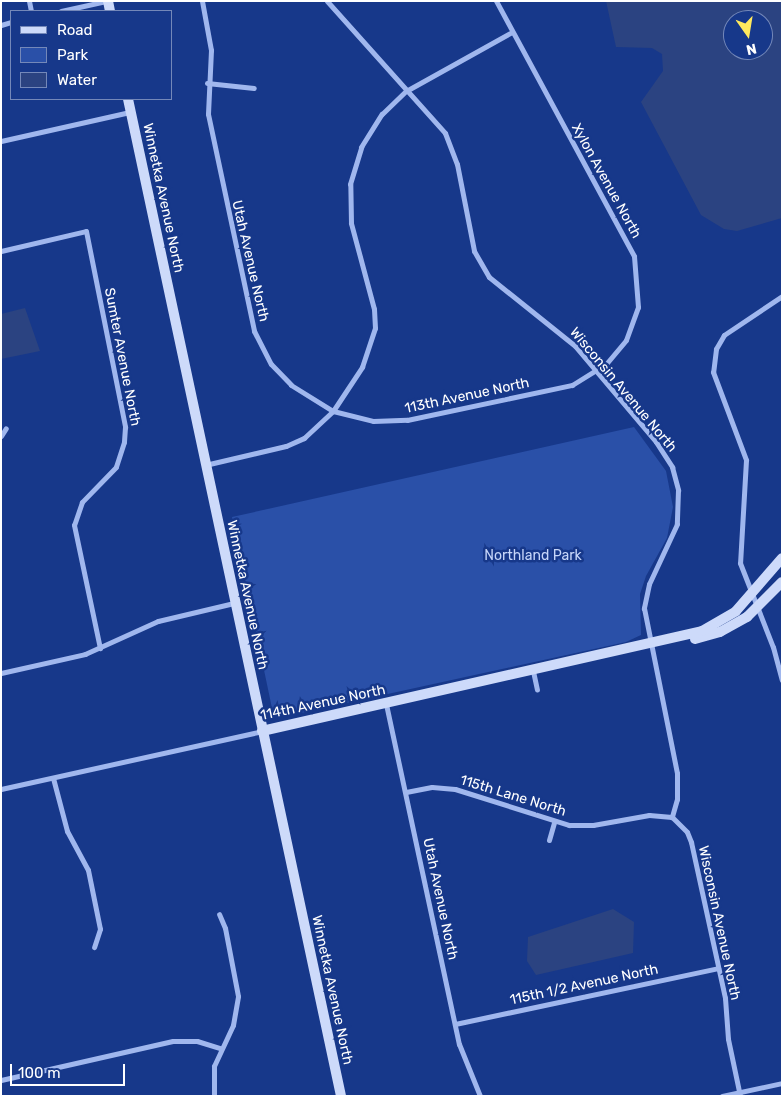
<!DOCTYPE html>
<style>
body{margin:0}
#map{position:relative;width:783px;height:1097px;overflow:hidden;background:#17388a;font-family:Rubik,sans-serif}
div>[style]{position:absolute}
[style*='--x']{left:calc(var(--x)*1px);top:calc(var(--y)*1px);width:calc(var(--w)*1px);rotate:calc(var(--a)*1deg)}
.green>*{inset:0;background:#2a50a8}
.water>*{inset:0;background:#2b4381}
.street>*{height:5px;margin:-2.5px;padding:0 2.5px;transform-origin:2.5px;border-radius:2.5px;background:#a0b7ee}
.secondary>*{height:10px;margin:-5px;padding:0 5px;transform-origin:5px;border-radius:5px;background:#cddafa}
span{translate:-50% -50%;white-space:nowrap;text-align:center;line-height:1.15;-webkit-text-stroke:5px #17388a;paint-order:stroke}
.street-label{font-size:14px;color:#fff}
.park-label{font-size:14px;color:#c6d6fa}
.frame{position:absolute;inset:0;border:2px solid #fff;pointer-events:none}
.legend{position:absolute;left:10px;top:10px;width:162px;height:90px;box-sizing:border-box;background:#17388a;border:1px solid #7488b9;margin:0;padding:6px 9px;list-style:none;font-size:15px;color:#fff}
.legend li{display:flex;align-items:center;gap:10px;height:25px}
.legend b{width:25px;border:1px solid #7488b9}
.north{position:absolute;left:723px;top:10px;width:50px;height:50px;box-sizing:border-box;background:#17388a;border:1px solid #7488b9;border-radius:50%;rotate:167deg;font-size:14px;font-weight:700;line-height:20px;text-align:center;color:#fff}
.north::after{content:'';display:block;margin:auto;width:18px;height:22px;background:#ffe95d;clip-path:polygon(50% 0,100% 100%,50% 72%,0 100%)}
.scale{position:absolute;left:10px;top:1064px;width:115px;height:22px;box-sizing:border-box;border:2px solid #fff;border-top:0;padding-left:6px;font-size:15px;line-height:18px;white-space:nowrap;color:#fff;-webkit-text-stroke:4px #17388a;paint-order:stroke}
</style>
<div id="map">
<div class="green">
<i style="clip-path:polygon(634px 427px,666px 471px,673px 507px,667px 538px,646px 576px,640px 594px,641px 635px,626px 642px,287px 716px,273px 713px,232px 517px)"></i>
</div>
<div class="water">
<i style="clip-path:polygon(evenodd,606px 1px,782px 1px,782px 218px,737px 231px,724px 229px,701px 215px,641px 102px,663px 71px,662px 54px,652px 48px,616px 47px,606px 1px,733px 20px,763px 20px,763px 50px,733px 50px,733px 20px)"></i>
<i style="clip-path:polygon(25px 308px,40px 351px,1px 359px,1px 314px)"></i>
<i style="clip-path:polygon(613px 909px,634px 922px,633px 953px,536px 975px,527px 961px,528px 937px)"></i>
</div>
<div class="street">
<i style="--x:29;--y:1;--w:10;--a:79"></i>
<i style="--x:202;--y:1;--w:50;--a:79.6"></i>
<i style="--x:211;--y:50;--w:64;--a:92.7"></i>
<i style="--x:208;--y:114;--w:222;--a:78"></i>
<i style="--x:254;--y:331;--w:37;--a:63"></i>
<i style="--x:271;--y:364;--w:29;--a:46"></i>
<i style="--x:291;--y:385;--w:49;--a:31.8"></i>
<i style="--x:333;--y:411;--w:53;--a:-56.6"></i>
<i style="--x:362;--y:367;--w:41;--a:-71.6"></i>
<i style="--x:375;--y:328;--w:19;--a:-93"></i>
<i style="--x:374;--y:309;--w:89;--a:-105"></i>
<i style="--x:351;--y:223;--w:39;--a:-91"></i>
<i style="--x:350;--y:184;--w:39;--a:-73"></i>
<i style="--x:361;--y:147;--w:39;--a:-58"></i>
<i style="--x:382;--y:114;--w:33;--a:-44"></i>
<i style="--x:406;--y:91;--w:121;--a:-29.1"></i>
<i style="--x:327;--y:1;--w:177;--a:48.2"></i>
<i style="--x:445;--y:133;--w:33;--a:69"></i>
<i style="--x:457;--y:164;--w:89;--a:78.9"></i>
<i style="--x:474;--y:251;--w:30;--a:60"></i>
<i style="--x:489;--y:277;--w:110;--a:38.7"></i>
<i style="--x:575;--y:346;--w:126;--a:49.8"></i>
<i style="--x:656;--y:442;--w:30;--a:57"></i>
<i style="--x:672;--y:467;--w:24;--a:75"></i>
<i style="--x:678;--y:490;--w:34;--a:92"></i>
<i style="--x:677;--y:524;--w:66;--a:115"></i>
<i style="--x:649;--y:584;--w:25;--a:102"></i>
<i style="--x:644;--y:608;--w:168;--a:78.7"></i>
<i style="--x:677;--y:773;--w:26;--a:90"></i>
<i style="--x:677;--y:799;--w:19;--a:106"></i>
<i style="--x:61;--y:11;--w:46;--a:-12.5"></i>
<i style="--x:1;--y:25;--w:10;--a:-17"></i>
<i style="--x:207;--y:83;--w:47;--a:6.1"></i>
<i style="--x:1;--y:141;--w:132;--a:-12.7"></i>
<i style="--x:1;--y:251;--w:87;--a:-13.2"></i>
<i style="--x:86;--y:231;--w:200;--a:78.7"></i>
<i style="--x:125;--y:427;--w:15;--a:94"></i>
<i style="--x:124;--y:442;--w:26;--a:108"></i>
<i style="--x:116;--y:467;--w:49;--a:134.2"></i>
<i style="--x:82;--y:502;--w:24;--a:109"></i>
<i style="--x:74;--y:525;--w:126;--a:78.1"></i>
<i style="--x:782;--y:296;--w:70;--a:146.1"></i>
<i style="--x:724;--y:335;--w:16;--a:120"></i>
<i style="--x:716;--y:349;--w:23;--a:97"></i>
<i style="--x:713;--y:372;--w:94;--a:69.4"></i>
<i style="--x:746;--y:460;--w:103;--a:93.3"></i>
<i style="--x:740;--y:563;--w:90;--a:68.6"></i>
<i style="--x:773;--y:647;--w:34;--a:75"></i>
<i style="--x:1;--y:436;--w:9;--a:-58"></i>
<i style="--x:205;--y:465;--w:83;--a:-13.2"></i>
<i style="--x:286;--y:446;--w:20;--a:-24"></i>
<i style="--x:304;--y:438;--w:40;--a:-43"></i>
<i style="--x:333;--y:411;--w:41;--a:14"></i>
<i style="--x:373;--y:421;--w:34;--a:-2"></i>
<i style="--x:407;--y:420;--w:169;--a:-12"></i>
<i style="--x:572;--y:385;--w:40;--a:-32"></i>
<i style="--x:606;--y:364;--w:31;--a:-50"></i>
<i style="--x:626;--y:340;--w:35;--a:-70"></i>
<i style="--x:638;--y:307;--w:51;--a:-94.5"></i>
<i style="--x:634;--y:256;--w:290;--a:-118.4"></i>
<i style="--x:533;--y:671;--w:19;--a:78"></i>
<i style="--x:1;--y:673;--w:86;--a:-12.7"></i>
<i style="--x:85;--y:654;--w:80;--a:-24.3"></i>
<i style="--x:158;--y:621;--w:78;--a:-13.3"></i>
<i style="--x:386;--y:704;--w:348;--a:77.9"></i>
<i style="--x:459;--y:1044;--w:56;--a:68"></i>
<i style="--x:53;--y:778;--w:55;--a:75.2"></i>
<i style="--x:67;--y:831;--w:44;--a:61.7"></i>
<i style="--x:88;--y:870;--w:60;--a:78.5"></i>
<i style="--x:100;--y:929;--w:19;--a:108"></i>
<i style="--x:1;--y:789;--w:267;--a:-12.5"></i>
<i style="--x:406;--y:792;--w:26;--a:-11"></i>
<i style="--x:432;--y:787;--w:23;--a:5"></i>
<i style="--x:455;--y:789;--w:120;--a:17.5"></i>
<i style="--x:569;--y:825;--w:24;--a:0"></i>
<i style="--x:593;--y:825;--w:57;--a:-10.1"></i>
<i style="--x:649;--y:815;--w:23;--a:5"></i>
<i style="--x:672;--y:817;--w:21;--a:45"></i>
<i style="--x:687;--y:832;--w:11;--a:68"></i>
<i style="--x:691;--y:842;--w:160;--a:77.7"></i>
<i style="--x:725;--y:998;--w:41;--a:85.8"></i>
<i style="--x:728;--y:1039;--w:58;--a:78.1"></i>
<i style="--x:549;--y:840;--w:19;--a:-74"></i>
<i style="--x:455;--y:1024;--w:269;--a:-12"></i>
<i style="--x:1;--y:1080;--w:176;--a:-12.8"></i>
<i style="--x:173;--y:1041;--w:24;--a:0"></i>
<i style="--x:197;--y:1041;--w:24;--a:17"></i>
<i style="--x:214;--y:1096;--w:30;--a:-90"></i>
<i style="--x:214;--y:1066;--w:45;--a:-65.1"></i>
<i style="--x:233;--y:1025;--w:29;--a:-80"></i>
<i style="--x:238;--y:996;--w:69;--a:-100.8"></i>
<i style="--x:225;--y:928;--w:15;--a:-113"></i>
<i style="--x:722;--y:1096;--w:61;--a:-12.2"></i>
</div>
<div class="secondary">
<i style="--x:108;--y:1;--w:10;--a:79"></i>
<i style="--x:128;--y:99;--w:1019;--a:77.94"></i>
<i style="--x:695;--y:639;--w:26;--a:-16"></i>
<i style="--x:720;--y:632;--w:31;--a:-29"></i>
<i style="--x:747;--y:617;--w:49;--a:-45"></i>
<i style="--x:262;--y:731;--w:451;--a:-12.8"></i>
<i style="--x:702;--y:631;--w:39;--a:-30"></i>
<i style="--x:736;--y:611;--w:70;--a:-49"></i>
</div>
<div class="street-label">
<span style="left:606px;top:181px;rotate:61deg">Xylon Avenue North</span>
<span style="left:163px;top:198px;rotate:78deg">Winnetka Avenue North</span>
<span style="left:250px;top:261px;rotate:77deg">Utah Avenue North</span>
<span style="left:122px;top:357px;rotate:79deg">Sumter Avenue North</span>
<span style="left:623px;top:390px;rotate:50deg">Wisconsin Avenue North</span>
<span style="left:467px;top:396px;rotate:-12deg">113th Avenue North</span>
<span style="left:247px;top:595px;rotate:78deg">Winnetka Avenue North</span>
<span style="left:323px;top:703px;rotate:-12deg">114th Avenue North</span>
<span style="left:513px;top:796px;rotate:17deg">115th Lane North</span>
<span style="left:440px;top:899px;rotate:78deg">Utah Avenue North</span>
<span style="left:719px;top:923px;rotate:78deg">Wisconsin Avenue North</span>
<span style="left:584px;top:985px;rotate:-12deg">115th 1/2 Avenue North</span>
<span style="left:332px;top:990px;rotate:78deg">Winnetka Avenue North</span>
</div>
<div class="park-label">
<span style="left:533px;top:556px">Northland Park</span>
</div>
<div class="frame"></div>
<ul class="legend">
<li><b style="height:6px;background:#cddafa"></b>Road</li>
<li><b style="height:14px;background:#2a50a8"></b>Park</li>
<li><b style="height:14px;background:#2b4381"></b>Water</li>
</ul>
<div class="north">N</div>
<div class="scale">100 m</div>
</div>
